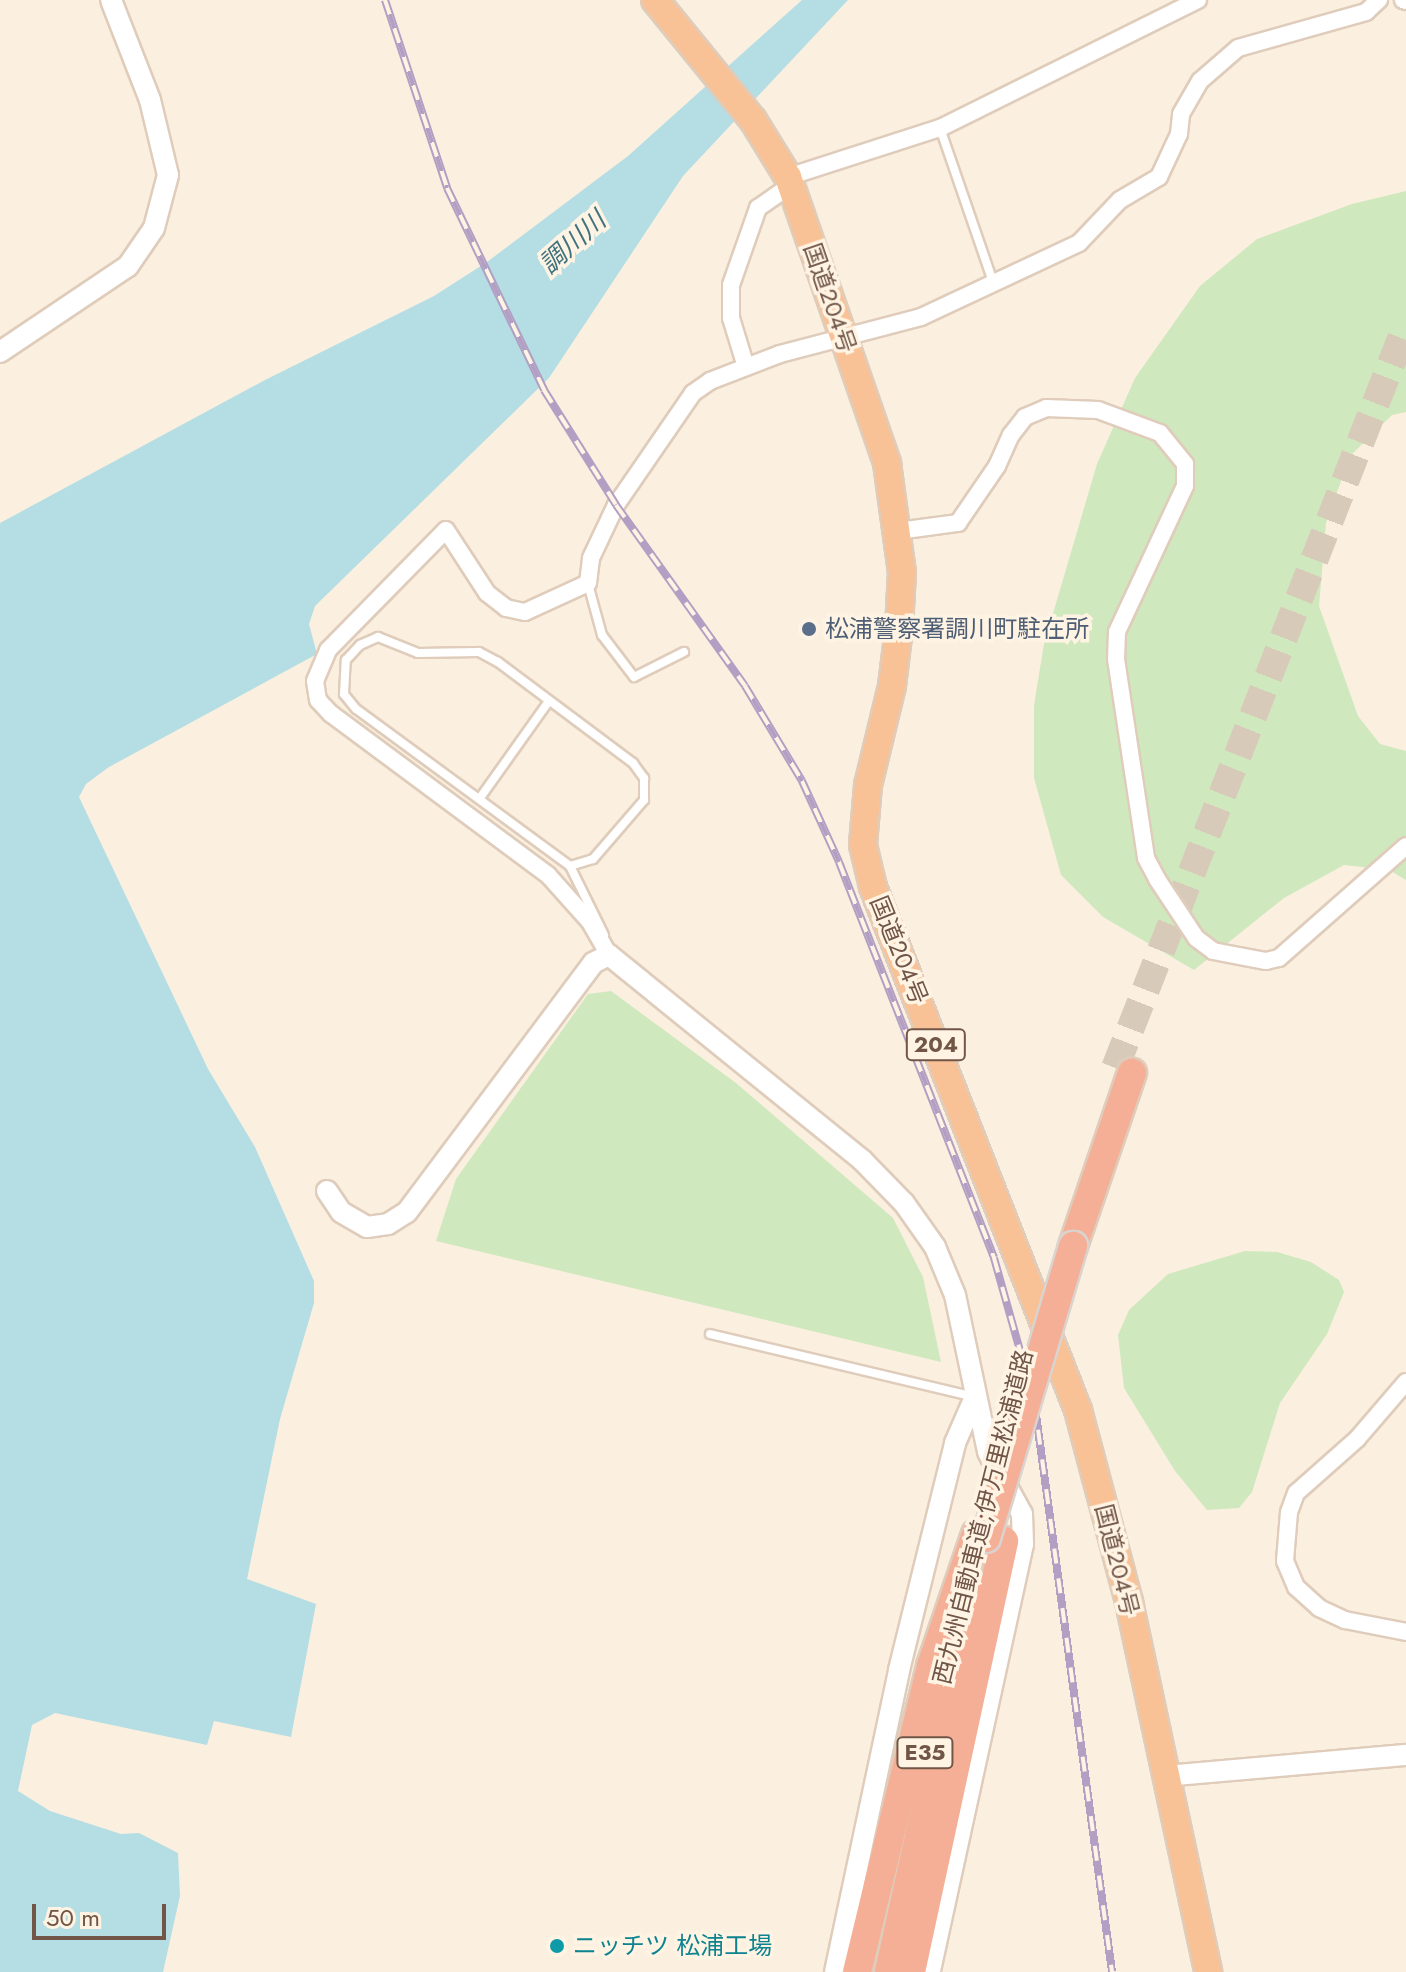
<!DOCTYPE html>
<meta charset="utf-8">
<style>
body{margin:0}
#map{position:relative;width:1406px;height:1972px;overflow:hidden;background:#fbf0df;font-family:Jost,"Noto Sans JP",sans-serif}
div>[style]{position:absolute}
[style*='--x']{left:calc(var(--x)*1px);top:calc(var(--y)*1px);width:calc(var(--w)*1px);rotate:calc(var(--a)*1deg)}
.green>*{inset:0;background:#cfe8be}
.water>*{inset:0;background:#b4dde4}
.motorway-tunnel>*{height:28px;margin-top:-14px;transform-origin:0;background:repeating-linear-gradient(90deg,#d8cab9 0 28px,transparent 0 42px)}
.roads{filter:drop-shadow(2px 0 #dfccbb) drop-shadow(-2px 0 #dfccbb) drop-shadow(0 2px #dfccbb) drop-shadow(0 -2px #dfccbb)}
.service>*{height:8px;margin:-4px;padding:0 4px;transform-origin:4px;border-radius:4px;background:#fff}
.minor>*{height:16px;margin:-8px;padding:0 8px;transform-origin:8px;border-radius:8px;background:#fff}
.tertiary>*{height:20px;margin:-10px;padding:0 10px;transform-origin:10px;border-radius:10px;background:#fff}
.trunk>*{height:26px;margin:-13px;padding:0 13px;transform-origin:13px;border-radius:13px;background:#f8c296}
.motorway>*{height:28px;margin:-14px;padding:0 14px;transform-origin:14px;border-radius:14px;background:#f5af96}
.rail>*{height:8px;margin-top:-4px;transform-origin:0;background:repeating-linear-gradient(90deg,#fff4e4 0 15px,#b29fc3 0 30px);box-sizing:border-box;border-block:2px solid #b29fc3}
.bridges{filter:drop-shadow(2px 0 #dad3cf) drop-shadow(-2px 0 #dad3cf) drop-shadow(0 2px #dad3cf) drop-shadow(0 -2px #dad3cf)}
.motorway-bridge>*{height:28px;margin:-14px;padding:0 14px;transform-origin:14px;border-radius:14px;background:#f5af96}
.dots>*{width:22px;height:22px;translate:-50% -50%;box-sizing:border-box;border:4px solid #fff4e4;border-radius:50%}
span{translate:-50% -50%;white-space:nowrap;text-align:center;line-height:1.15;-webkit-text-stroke:7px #fff4e4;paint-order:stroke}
.shield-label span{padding:2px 6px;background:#fff4e4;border:2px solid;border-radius:6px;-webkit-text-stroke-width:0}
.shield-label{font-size:22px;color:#715647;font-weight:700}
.street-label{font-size:24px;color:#715647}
.service-label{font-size:24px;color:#4e5e75}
.left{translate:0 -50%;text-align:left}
.culture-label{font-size:24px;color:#0d838f}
.water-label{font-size:26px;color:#3f737e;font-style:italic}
.scale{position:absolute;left:32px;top:1904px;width:134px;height:36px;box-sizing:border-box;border:4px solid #715647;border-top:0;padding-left:10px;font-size:24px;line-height:28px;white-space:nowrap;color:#715647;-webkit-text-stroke:6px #fff4e4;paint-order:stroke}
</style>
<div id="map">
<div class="green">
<i style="clip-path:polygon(1406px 191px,1406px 412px,1392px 415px,1350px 456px,1326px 523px,1319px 606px,1358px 716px,1380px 744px,1406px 751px,1406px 880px,1389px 870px,1344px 865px,1284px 898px,1194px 970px,1103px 917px,1061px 875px,1034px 778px,1034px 705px,1044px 644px,1097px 464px,1135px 378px,1200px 286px,1257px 239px,1352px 204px)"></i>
<i style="clip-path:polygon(611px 991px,736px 1083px,893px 1218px,923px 1277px,941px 1362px,436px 1241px,456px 1179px,588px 994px)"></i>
<i style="clip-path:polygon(1245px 1251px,1277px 1252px,1311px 1262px,1339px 1280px,1344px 1292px,1327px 1334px,1280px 1403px,1252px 1492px,1239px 1508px,1207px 1510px,1175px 1471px,1124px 1388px,1118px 1335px,1129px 1310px,1168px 1274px)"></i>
</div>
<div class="water">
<i style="clip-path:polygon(802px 0,848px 0,683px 176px,549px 378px,315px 606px,309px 624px,317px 654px,109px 767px,86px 784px,79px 797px,208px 1069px,255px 1147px,314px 1281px,314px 1303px,280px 1419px,247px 1579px,316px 1604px,291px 1737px,214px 1721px,207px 1745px,55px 1713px,32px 1725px,18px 1791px,50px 1811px,121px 1834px,139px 1833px,178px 1853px,180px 1896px,163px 1972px,0 1972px,0 523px,265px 380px,434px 296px,487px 262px,628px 156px)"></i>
</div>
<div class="motorway-tunnel">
<i style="--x:1115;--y:1068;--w:797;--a:-68.59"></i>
</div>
<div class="roads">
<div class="service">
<i style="--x:940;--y:128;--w:163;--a:71"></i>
<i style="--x:588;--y:584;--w:53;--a:74.6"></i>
<i style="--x:602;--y:635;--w:53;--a:52.7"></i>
<i style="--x:634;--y:677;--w:56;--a:-26.6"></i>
<i style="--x:378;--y:637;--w:43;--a:21.8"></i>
<i style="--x:418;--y:653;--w:61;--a:-0.9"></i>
<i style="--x:479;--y:652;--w:21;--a:28"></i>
<i style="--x:498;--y:662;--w:169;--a:36.8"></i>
<i style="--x:633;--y:763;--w:19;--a:54"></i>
<i style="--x:644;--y:778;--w:22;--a:90"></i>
<i style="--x:644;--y:800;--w:78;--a:130.8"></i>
<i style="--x:593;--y:859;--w:24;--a:163"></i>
<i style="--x:570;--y:866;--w:265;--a:-143.7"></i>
<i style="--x:356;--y:709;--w:19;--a:-129"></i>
<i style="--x:344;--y:694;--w:34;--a:-87"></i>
<i style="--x:346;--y:660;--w:21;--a:-47"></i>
<i style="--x:360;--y:645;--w:20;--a:-24"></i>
<i style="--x:480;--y:798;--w:119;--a:-54.6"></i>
<i style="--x:570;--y:866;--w:77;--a:63.8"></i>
<i style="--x:710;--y:1334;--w:271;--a:13.4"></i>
</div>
<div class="minor">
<i style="--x:1403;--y:0;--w:3;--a:18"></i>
<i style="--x:788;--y:177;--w:160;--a:-17.9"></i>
<i style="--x:940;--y:128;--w:288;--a:-26.4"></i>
<i style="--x:746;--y:367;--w:51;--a:-107"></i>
<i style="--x:731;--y:318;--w:33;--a:-90"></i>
<i style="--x:731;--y:285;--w:82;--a:-70.7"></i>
<i style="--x:758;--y:208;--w:40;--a:-34.9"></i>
<i style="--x:898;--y:531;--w:61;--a:-7.6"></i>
<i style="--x:958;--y:523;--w:69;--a:-55.6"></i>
<i style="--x:997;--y:466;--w:34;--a:-66"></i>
<i style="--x:1011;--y:435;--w:23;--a:-52"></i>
<i style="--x:1025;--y:417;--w:23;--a:-23"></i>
<i style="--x:1046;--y:408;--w:52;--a:2.2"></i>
<i style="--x:1098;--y:410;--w:66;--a:20.4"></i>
<i style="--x:1160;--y:433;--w:40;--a:51"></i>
<i style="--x:1185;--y:464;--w:22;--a:90"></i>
<i style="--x:1185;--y:486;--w:161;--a:115"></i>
<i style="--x:1117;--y:632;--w:27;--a:92"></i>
<i style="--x:1116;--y:659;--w:201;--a:81.4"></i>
<i style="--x:1146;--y:858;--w:24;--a:62"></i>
<i style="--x:1157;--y:879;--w:71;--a:56.5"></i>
<i style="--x:1196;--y:938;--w:21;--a:37"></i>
<i style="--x:1213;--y:951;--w:54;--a:10.7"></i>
<i style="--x:1266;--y:961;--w:13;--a:-13"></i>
<i style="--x:1279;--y:958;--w:169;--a:-41.4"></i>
<i style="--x:609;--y:955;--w:38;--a:-120"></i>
<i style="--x:590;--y:922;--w:63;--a:-131.8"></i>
<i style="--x:548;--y:875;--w:270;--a:-143.4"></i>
<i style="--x:331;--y:714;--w:19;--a:-133"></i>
<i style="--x:318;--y:700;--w:19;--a:-99"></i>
<i style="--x:315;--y:681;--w:34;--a:-67"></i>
<i style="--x:328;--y:650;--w:168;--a:-45.5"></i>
<i style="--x:446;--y:530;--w:75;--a:56.9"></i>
<i style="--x:487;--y:593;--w:24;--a:38"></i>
<i style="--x:506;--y:608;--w:19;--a:12"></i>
<i style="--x:525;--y:612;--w:69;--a:-24.7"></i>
<i style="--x:588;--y:583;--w:25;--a:-83"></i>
<i style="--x:591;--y:558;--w:59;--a:-64.7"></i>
<i style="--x:616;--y:505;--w:136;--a:-55.5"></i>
<i style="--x:693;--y:393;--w:21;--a:-35"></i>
<i style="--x:710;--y:381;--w:75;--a:-21.1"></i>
<i style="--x:780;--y:354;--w:146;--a:-14.7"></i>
<i style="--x:921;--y:317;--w:174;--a:-25.1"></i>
<i style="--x:1079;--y:243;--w:59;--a:-46.4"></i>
<i style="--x:1120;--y:200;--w:45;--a:-30.5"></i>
<i style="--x:1159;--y:177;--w:47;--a:-65.1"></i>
<i style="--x:1179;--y:134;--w:20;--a:-84"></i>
<i style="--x:1181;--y:114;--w:38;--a:-60"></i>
<i style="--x:1200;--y:81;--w:50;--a:-41"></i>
<i style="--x:1238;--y:48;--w:133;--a:-15.7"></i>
<i style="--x:1366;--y:12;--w:18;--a:-43"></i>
<i style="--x:1406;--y:1382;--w:75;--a:130.7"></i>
<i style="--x:1357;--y:1439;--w:81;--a:138.5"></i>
<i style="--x:1296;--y:1493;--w:20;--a:110"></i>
<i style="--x:1289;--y:1512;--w:49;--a:94.7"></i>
<i style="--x:1285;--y:1561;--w:28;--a:67"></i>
<i style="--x:1296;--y:1587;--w:31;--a:42"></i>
<i style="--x:1319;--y:1608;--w:29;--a:25"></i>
<i style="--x:1345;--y:1620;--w:62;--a:11.1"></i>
</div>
<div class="tertiary">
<i style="--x:0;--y:352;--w:154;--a:-33.9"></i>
<i style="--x:128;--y:266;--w:46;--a:-55.6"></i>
<i style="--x:154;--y:228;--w:55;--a:-75.2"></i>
<i style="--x:168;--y:175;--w:77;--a:-103.5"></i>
<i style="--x:150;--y:100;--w:107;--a:-111.3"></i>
<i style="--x:327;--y:1191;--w:25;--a:56"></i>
<i style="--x:341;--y:1212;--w:30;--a:30"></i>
<i style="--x:367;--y:1227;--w:21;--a:-8"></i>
<i style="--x:388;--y:1224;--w:22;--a:-32"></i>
<i style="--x:407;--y:1212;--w:311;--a:-53.2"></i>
<i style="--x:593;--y:963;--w:18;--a:-27"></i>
<i style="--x:609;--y:955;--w:326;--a:39"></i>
<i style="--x:862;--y:1160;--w:60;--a:45.7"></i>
<i style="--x:904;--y:1203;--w:54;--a:54.8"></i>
<i style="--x:935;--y:1247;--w:52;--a:67.4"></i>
<i style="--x:955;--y:1295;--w:160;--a:78.1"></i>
<i style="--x:988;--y:1452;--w:71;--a:61.3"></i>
<i style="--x:1022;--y:1514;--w:30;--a:88"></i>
<i style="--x:1023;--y:1544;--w:438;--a:102.3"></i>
<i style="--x:1165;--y:1776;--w:242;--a:-5"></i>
<i style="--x:835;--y:1972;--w:309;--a:-78"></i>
<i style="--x:899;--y:1670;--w:234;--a:-76.1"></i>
<i style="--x:955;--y:1443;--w:50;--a:-66.5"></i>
</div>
<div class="trunk">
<i style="--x:655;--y:0;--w:155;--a:50.8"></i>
<i style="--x:753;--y:120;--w:67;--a:58.4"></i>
<i style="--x:788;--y:177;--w:303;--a:70.9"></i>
<i style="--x:887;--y:463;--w:110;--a:82.2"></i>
<i style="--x:902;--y:572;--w:56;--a:93.1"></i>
<i style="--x:899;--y:628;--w:58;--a:96.9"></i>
<i style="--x:892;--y:686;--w:102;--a:103.6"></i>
<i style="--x:868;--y:785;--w:60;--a:94.8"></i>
<i style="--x:863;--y:845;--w:43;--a:76.6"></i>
<i style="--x:873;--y:887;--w:562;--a:68.6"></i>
<i style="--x:1078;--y:1410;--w:199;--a:75.1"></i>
<i style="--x:1129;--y:1602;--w:378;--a:77.9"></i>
</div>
<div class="motorway">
<i style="--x:1073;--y:1246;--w:183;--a:-71.2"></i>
<i style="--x:857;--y:1972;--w:315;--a:-76.4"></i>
<i style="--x:931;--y:1666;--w:139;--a:-71.2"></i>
<i style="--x:889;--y:1972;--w:388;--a:-77.5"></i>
<i style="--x:911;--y:1972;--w:441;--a:-77.8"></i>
</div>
</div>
<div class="rail">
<i style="--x:385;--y:0;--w:198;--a:71.7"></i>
<i style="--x:447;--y:188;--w:224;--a:64.3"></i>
<i style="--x:544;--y:390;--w:136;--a:57.9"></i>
<i style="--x:616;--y:505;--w:222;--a:54.5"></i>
<i style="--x:745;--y:686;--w:111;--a:59"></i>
<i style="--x:802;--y:781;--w:89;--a:65.4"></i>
<i style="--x:839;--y:862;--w:425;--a:68.6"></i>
<i style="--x:994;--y:1258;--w:148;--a:74.3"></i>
<i style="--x:1034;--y:1400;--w:577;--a:82.23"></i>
</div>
<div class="bridges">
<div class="motorway-bridge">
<i style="--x:986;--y:1538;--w:305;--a:-73.4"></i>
</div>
</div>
<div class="dots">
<i style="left:809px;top:629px;background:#5c6f8a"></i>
<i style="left:557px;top:1946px;background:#0f9aa8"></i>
</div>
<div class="shield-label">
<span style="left:936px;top:1045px">204</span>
<span style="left:925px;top:1753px">E35</span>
</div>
<div class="street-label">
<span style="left:830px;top:298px;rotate:71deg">国道204号</span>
<span style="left:899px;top:950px;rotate:68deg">国道204号</span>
<span style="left:983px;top:1517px;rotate:-76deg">西九州自動車道;伊万里松浦道路</span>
<span style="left:1117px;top:1560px;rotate:76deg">国道204号</span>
</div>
<div class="service-label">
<span class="left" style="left:825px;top:629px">松浦警察署調川町駐在所</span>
</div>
<div class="culture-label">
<span class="left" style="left:573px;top:1946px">ニッチツ 松浦工場</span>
</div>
<div class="water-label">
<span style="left:573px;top:243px;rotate:-42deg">調川川</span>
</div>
<div class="scale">50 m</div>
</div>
